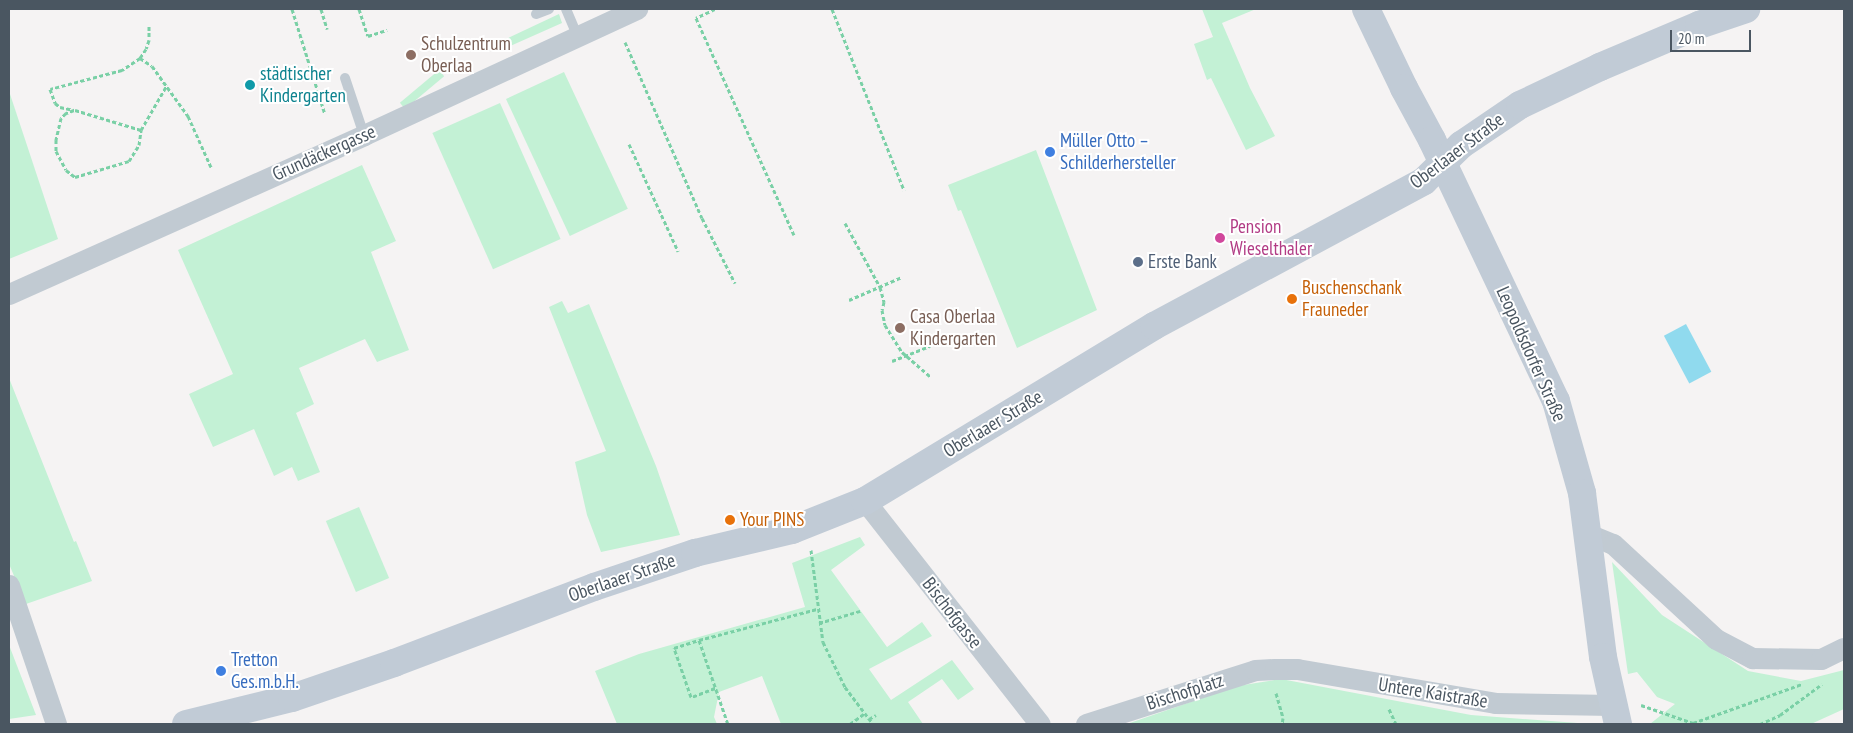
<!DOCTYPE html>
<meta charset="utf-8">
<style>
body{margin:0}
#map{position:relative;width:1853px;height:733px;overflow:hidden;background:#f5f3f3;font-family:"PT Sans Narrow",sans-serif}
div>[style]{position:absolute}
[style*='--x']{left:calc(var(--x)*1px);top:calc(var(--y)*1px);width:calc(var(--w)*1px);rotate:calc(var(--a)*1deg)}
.green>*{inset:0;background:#c3f1d5;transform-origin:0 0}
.water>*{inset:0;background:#90daee;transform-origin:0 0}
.path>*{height:3px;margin-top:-1.5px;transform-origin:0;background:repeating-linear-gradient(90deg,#7ad0a6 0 4px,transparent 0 6.5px)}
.lane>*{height:10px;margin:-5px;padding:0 5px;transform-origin:5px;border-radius:5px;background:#c1cad2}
.street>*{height:21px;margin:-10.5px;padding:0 10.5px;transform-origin:10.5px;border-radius:10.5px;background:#c1cad2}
.secondary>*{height:28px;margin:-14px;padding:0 14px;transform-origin:14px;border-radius:14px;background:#c1cbd6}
.dots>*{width:14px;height:14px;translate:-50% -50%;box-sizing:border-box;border:2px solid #fff;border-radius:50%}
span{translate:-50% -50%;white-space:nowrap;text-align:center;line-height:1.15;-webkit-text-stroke:4px #fff;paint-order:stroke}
.education-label{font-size:19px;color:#785e54}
.left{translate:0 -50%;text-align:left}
.culture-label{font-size:19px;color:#0d838f}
.shop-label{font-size:19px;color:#366cbe}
.street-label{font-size:19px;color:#4a5661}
.hotel-label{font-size:19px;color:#b23c85}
.service-label{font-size:19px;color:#4e5e75}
.food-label{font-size:19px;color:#c56008}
.frame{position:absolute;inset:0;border:10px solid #4a5661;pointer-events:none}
.scale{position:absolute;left:1670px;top:30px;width:81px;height:22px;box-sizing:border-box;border:2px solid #4a5661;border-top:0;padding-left:6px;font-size:15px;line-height:18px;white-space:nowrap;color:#4a5661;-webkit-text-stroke:4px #fff;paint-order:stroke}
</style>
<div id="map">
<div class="green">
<i style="clip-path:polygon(1202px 9px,1256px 9px,1222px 23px,1250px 88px,1275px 136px,1246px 150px,1211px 78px,1207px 80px,1194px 44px,1213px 37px)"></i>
<i style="clip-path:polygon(559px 14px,562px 23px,506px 48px,504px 40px)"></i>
<i style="left:439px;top:70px;width:8px;height:51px;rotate:50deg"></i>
<i style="left:564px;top:72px;width:151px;height:64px;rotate:65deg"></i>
<i style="clip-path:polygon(9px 91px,58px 239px,9px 259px)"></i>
<i style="left:500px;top:103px;width:149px;height:74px;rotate:66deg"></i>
<i style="clip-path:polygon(1036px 150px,1097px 310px,1017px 348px,961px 210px,958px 211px,948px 185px)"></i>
<i style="clip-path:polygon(362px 165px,396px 241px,371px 252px,409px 350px,377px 362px,365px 339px,299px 368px,314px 404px,296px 413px,320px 472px,298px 481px,292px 467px,274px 476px,254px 429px,213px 447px,189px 394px,233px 374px,178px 250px)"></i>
<i style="clip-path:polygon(562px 301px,568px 313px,589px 304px,656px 466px,680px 535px,601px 552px,587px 515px,575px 462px,606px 451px,549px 307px)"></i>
<i style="clip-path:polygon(9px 378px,74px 542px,76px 541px,92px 581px,26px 604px,9px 564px)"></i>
<i style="left:359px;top:507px;width:77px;height:36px;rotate:67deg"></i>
<i style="clip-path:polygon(860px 537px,865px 545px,831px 570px,887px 647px,922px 622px,932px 636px,869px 669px,891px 700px,952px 660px,974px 689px,958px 700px,942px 679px,908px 702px,923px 724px,781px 724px,762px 676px,719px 692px,714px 717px,717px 724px,617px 724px,595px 671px,639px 654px,805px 607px,792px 563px)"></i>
<i style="clip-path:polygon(1612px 562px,1662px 615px,1748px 671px,1801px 681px,1844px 670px,1844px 709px,1811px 724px,1650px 724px,1675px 704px,1657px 697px,1637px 672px,1628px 674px)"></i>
<i style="clip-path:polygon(9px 645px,36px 715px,9px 719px)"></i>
<i style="clip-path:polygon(1281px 679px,1471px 715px,1591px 724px,1127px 724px,1237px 686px)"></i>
</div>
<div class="water">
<i style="left:1686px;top:324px;width:54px;height:25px;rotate:62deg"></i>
</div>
<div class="path">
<i style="--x:292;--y:9;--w:110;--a:72.6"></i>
<i style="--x:321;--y:9;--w:21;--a:73"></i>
<i style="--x:359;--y:9;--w:28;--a:72"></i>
<i style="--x:368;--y:36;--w:20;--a:-18"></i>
<i style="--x:715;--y:9;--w:21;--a:155"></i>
<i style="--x:696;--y:18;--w:238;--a:65.7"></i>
<i style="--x:832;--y:9;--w:195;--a:68.3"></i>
<i style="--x:149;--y:26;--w:14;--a:90"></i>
<i style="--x:149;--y:40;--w:9;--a:108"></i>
<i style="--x:146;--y:49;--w:11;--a:124"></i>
<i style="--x:140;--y:58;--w:14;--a:34"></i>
<i style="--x:152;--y:66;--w:62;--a:54.2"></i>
<i style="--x:188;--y:116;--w:56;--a:65.7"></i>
<i style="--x:625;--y:42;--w:192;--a:66.4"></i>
<i style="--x:702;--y:218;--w:73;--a:63.1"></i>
<i style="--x:140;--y:58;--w:22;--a:146"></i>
<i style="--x:122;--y:70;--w:74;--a:165.2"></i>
<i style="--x:50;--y:89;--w:15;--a:70"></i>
<i style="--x:55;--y:103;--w:6;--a:39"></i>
<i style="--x:60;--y:107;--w:14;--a:12"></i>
<i style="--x:74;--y:110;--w:9;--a:159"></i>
<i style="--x:66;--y:113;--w:7;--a:135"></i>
<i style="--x:61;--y:118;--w:23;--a:103"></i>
<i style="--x:56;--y:140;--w:11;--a:90"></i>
<i style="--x:56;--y:151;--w:21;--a:62"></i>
<i style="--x:66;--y:170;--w:11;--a:38"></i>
<i style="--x:75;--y:177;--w:56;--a:-16.5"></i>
<i style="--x:129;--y:161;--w:19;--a:-58"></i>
<i style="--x:139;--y:145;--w:15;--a:-82"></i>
<i style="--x:141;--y:130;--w:52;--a:-60"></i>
<i style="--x:75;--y:110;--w:69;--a:16.9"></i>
<i style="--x:629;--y:144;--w:118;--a:65.4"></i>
<i style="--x:845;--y:223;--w:73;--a:61.3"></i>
<i style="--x:880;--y:287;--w:16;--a:75"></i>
<i style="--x:884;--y:302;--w:8;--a:104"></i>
<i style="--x:882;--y:310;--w:15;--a:79"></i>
<i style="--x:885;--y:325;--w:32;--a:58"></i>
<i style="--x:902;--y:352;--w:38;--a:41"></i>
<i style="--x:849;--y:300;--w:58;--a:-23.5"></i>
<i style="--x:892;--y:361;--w:41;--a:-21.5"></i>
<i style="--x:811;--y:550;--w:93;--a:82.6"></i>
<i style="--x:823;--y:642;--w:50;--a:63.9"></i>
<i style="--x:845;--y:687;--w:46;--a:52.9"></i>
<i style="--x:819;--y:623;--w:43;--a:-16.3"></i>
<i style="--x:699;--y:640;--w:122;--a:-14.7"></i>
<i style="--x:715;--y:688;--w:26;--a:159"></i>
<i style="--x:691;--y:697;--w:52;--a:-109.1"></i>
<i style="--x:674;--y:648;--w:26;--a:-18"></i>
<i style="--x:699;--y:640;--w:89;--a:71"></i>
<i style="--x:1276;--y:693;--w:26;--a:74"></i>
<i style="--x:1283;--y:718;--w:6;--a:99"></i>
<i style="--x:1641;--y:705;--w:55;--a:19.1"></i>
<i style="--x:1693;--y:723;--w:116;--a:-19.7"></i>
<i style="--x:1389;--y:709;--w:17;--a:65"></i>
<i style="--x:869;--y:719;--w:8;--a:-30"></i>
<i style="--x:850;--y:724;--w:19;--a:-36"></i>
<i style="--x:1760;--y:724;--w:22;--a:-24"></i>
<i style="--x:1780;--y:715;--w:52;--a:-36.4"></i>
</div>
<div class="lane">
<i style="--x:566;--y:9;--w:30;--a:67"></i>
<i style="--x:536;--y:14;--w:14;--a:-21"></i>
<i style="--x:345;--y:78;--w:60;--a:71.6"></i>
</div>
<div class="street">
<i style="--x:9;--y:294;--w:389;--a:-24.1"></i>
<i style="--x:364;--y:135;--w:301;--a:-24.8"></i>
<i style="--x:865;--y:501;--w:283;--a:51.9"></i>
<i style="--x:1588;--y:534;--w:27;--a:22"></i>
<i style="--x:1613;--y:544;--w:140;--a:42.7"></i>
<i style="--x:1716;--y:639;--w:41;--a:27.8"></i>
<i style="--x:1752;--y:658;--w:69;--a:0.8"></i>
<i style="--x:1821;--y:659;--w:25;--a:-26"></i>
<i style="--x:9;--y:585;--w:147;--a:71.3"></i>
<i style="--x:1086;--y:724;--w:177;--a:-17.7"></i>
<i style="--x:1255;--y:670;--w:20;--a:-3"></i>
<i style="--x:1275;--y:669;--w:22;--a:0"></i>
<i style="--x:1297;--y:669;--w:201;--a:9.7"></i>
<i style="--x:1495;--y:703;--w:117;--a:1"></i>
</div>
<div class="secondary">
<i style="--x:1366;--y:9;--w:88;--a:64.3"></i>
<i style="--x:1404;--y:88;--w:59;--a:61.7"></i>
<i style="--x:1432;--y:140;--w:289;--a:64.6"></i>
<i style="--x:1556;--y:401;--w:96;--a:74.2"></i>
<i style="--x:1582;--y:493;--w:165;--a:82.7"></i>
<i style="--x:1603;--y:657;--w:69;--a:77.4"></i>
<i style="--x:186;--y:724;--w:109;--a:-13.8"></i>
<i style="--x:292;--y:698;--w:108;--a:-18.9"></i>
<i style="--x:394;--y:663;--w:214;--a:-20.8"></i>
<i style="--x:594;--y:587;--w:107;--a:-18.6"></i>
<i style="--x:695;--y:553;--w:100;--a:-13.3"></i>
<i style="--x:792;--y:530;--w:79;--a:-21.7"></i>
<i style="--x:865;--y:501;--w:338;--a:-31.2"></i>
<i style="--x:1154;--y:326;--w:306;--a:-28.2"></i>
<i style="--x:1424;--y:181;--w:52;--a:-44.2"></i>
<i style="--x:1461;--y:145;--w:71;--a:-34.1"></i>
<i style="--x:1520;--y:105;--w:89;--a:-25.4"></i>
<i style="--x:1600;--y:67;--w:108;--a:-23"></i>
<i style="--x:1699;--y:25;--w:50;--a:-18.8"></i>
</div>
<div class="dots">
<i style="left:411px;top:55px;background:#8d6e63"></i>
<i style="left:250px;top:85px;background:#0f9aa8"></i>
<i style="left:1050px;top:152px;background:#3f7fe0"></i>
<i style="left:1220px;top:238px;background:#d1479c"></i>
<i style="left:1138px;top:262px;background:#5c6f8a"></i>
<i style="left:1292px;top:299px;background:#e8710a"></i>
<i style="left:900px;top:328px;background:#8d6e63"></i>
<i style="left:730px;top:520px;background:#e8710a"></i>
<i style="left:221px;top:671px;background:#3f7fe0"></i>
</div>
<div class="education-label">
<span class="left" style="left:421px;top:55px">Schulzentrum<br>Oberlaa</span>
<span class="left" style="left:910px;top:328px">Casa Oberlaa<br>Kindergarten</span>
</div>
<div class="culture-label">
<span class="left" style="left:260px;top:85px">städtischer<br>Kindergarten</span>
</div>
<div class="shop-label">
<span class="left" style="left:1060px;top:152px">Müller Otto –<br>Schilderhersteller</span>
<span class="left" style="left:231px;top:671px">Tretton<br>Ges.m.b.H.</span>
</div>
<div class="street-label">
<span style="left:1457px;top:151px;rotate:-37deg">Oberlaaer Straße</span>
<span style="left:324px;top:153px;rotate:-24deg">Grundäckergasse</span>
<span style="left:1531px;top:354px;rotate:66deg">Leopoldsdorfer Straße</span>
<span style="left:993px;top:424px;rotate:-31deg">Oberlaaer Straße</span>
<span style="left:622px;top:578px;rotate:-19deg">Oberlaaer Straße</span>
<span style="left:952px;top:613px;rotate:52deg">Bischofgasse</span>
<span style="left:1185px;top:692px;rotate:-18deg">Bischofplatz</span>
<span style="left:1433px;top:693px;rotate:9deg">Untere Kaistraße</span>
</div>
<div class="hotel-label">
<span class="left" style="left:1230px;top:238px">Pension<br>Wieselthaler</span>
</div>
<div class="service-label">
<span class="left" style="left:1148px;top:262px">Erste Bank</span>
</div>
<div class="food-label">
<span class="left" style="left:1302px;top:299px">Buschenschank<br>Frauneder</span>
<span class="left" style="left:740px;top:520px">Your PINS</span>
</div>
<div class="frame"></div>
<div class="scale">20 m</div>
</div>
